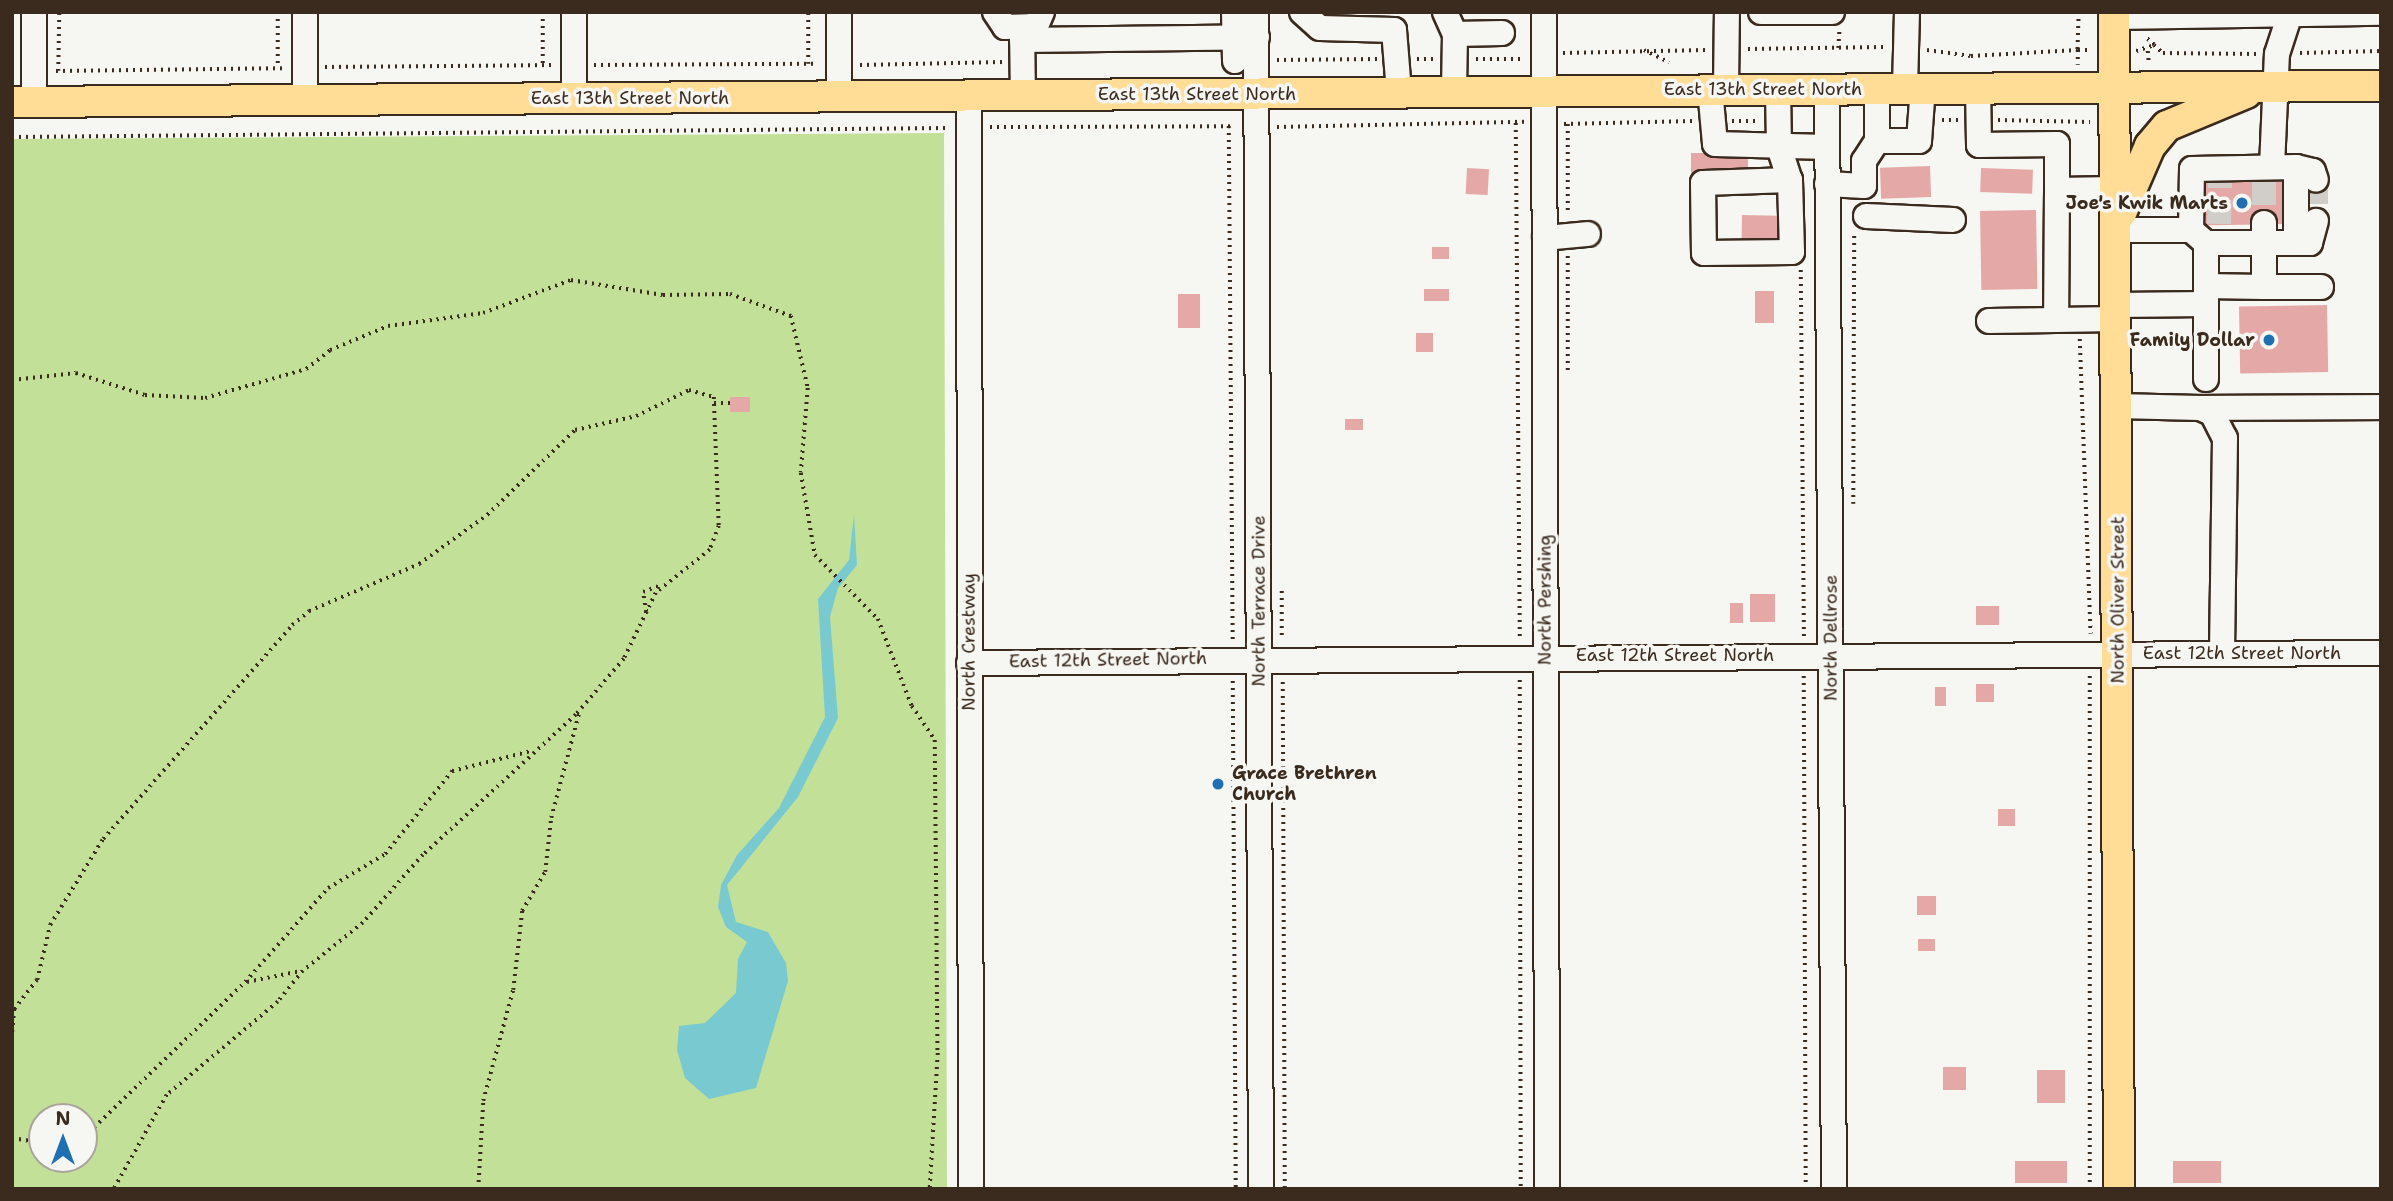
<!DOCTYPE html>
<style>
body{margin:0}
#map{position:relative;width:2393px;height:1201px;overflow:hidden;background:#f6f6f2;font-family:"Shantell Sans",sans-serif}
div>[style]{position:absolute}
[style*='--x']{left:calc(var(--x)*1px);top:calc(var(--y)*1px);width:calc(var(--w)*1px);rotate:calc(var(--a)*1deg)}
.green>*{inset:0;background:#c2e098}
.water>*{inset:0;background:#79cad0}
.building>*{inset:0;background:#e4a9a6;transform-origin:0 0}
.minor-tunnel>*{height:24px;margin-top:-12px;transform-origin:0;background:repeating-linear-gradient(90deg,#d1cdc8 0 24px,transparent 0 36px)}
.path>*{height:3.5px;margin-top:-1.75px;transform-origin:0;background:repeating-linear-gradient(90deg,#3b2a1e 0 2px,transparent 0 7px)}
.roads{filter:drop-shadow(2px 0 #3b2a1e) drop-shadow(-2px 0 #3b2a1e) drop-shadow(0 2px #3b2a1e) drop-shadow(0 -2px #3b2a1e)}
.minor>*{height:24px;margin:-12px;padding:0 12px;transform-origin:12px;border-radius:12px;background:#f6f6f2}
.major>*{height:30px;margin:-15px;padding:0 15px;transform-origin:15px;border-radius:15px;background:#ffdd96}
.dots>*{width:19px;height:19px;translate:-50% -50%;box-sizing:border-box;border:4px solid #f6f6f2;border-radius:50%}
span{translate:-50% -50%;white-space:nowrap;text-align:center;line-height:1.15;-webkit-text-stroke:7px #f6f6f2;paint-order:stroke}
.street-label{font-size:18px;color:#3b2a1e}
.poi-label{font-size:18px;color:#3b2a1e;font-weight:700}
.right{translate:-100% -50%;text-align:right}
.left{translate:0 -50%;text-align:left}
.frame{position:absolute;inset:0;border:14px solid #3b2a1e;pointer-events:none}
.north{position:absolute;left:28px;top:1103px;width:70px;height:70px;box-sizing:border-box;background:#f6f6f2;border:2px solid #aba49d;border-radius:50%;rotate:0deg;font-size:19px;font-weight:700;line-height:28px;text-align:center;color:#3b2a1e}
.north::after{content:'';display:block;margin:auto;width:24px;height:32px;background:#1f6fb2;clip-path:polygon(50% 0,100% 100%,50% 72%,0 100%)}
</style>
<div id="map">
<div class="green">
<i style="clip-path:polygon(evenodd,944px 133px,947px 1189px,12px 1189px,12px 139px,944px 133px,42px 1117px,84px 1117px,84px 1159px,42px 1159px,42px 1117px)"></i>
</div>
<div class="water">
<i style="clip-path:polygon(854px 515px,857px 565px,838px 588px,830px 617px,838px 718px,798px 797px,727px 885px,736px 922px,768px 932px,786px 963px,788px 981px,756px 1088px,709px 1099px,685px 1078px,677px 1050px,679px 1026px,705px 1023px,736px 993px,738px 959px,747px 942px,726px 927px,718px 907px,721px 885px,737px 855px,779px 808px,825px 717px,818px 599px,849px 560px)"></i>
</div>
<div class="building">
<i style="left:1691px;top:153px;width:57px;height:23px"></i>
<i style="left:1930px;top:166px;width:31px;height:50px;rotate:88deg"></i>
<i style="left:1467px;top:168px;width:22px;height:26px;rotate:3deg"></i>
<i style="left:1981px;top:168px;width:52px;height:24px;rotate:2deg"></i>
<i style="left:2286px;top:181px;width:43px;height:89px;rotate:89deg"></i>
<i style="left:2036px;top:210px;width:79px;height:56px;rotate:89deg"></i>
<i style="left:1742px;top:215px;width:40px;height:28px;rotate:1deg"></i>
<i style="left:1432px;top:247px;width:17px;height:12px"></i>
<i style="left:1449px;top:289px;width:12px;height:25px;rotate:90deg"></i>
<i style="left:1755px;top:291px;width:19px;height:32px"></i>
<i style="left:1178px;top:294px;width:22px;height:34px"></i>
<i style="left:2327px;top:305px;width:67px;height:88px;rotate:89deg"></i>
<i style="left:1416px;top:333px;width:17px;height:19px"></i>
<i style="left:730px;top:397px;width:20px;height:15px"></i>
<i style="left:1345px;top:419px;width:18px;height:11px"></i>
<i style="left:1750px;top:594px;width:25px;height:28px"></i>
<i style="left:1730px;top:603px;width:13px;height:20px"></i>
<i style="left:1976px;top:606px;width:23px;height:19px"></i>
<i style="left:1994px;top:684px;width:18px;height:18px;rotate:90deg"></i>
<i style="left:1946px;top:687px;width:19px;height:11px;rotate:90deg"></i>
<i style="left:1998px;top:809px;width:17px;height:17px"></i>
<i style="left:1936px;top:896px;width:19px;height:19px;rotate:90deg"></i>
<i style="left:1918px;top:939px;width:17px;height:12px"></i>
<i style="left:1966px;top:1067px;width:23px;height:23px;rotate:90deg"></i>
<i style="left:2037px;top:1070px;width:28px;height:33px"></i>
<i style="left:2015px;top:1161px;width:52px;height:22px"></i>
<i style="left:2173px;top:1161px;width:48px;height:22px"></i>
</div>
<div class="minor-tunnel">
<i style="--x:2316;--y:180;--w:41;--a:90"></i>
<i style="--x:2264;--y:181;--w:42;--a:90"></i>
<i style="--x:2219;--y:224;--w:42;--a:-88.6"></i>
</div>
<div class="path">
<i style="--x:278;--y:12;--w:56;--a:90"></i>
<i style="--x:543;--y:12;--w:53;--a:90"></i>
<i style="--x:2079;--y:12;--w:38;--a:92"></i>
<i style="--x:2078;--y:50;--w:12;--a:0"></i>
<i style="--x:2154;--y:45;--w:12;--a:42"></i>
<i style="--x:2163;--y:53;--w:94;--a:0.6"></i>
<i style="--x:1838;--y:48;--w:16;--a:-86"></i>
<i style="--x:1748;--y:49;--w:136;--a:-0.8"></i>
<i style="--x:1644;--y:50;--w:28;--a:26"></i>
<i style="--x:1927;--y:50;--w:44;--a:7.8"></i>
<i style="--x:1971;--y:56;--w:107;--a:-3.2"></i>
<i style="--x:2078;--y:50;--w:15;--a:90"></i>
<i style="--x:2136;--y:51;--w:19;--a:-18"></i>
<i style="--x:2154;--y:45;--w:11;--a:-139"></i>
<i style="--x:2148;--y:51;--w:12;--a:85"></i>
<i style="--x:1563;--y:53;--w:143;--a:-1.2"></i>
<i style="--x:2300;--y:53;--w:81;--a:-1.4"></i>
<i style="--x:1417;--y:59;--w:17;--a:0"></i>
<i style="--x:1476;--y:59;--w:49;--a:0"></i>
<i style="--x:1277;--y:60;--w:101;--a:-0.6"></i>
<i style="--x:808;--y:64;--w:52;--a:-90"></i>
<i style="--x:594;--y:65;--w:224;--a:-0.3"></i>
<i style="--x:860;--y:65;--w:143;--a:-1.2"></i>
<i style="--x:325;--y:67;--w:230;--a:-0.5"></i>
<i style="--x:56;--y:71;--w:230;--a:-0.7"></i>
<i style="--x:58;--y:71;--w:59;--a:-89"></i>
<i style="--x:1942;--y:120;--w:17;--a:0"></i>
<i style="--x:1998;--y:120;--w:92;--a:1.2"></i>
<i style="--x:1732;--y:121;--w:27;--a:0"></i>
<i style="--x:1516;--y:123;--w:514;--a:89.55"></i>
<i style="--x:1564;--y:124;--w:129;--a:-1.3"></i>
<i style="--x:1568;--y:124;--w:90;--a:90"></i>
<i style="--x:1229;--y:126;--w:516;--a:89.56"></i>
<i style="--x:990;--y:127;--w:245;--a:-0.2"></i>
<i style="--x:1277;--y:127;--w:248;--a:-1.2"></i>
<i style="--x:12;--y:137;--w:936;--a:-0.55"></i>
<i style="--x:1568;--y:256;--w:119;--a:90"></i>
<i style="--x:1801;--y:270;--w:367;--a:89.5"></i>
<i style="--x:2080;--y:339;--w:295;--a:87.9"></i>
<i style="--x:12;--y:380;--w:64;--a:-6.2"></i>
<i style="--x:76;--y:373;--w:72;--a:17.7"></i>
<i style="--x:145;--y:395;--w:60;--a:2.9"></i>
<i style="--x:205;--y:398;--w:105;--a:-16"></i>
<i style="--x:306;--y:369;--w:31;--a:-38"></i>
<i style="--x:330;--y:350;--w:63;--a:-22.5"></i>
<i style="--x:388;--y:326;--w:96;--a:-7.8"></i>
<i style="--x:483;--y:313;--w:94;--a:-20.6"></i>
<i style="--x:571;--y:280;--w:93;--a:9.3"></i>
<i style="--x:663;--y:295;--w:67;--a:-0.9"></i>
<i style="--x:730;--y:294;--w:65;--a:19.8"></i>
<i style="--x:791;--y:316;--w:74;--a:76.7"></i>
<i style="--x:808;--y:388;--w:85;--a:94.7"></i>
<i style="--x:801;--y:473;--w:83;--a:80.3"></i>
<i style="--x:815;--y:555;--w:90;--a:45.5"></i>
<i style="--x:878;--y:619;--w:93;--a:68.7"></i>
<i style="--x:912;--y:706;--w:41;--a:55.9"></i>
<i style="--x:935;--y:740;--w:313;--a:89.5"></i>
<i style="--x:938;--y:1053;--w:136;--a:93.4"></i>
<i style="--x:714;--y:403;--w:16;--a:0"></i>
<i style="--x:1853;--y:504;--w:272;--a:-89.8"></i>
<i style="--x:1282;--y:591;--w:48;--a:90"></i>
<i style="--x:646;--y:612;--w:20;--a:-99"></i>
<i style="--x:643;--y:592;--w:19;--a:-21"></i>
<i style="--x:1804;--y:676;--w:513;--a:89.78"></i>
<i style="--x:2090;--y:676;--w:513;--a:90"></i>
<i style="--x:1520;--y:680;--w:509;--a:89.89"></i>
<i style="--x:1233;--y:681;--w:508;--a:89.66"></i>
<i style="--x:1283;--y:682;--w:507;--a:89.77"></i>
<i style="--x:247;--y:982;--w:55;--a:-11.5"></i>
<i style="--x:12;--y:1032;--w:23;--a:-85"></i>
<i style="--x:14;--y:1009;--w:37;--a:-52"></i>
<i style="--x:37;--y:980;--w:57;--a:-76.7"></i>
<i style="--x:50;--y:925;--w:101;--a:-58.4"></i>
<i style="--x:103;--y:839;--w:286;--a:-48.5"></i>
<i style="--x:292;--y:625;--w:22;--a:-39"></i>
<i style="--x:309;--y:611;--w:120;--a:-23.1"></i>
<i style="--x:419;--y:564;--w:84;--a:-35.8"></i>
<i style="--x:487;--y:515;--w:122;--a:-44"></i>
<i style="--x:575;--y:430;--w:63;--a:-12.9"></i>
<i style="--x:636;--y:416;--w:59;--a:-26.1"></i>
<i style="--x:689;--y:390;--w:26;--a:16"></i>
<i style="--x:714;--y:397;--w:129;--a:87.8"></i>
<i style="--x:719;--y:526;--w:26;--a:111"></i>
<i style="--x:710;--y:550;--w:69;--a:141.5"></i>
<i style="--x:656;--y:593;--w:73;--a:115.9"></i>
<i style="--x:624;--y:659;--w:74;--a:130.6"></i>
<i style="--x:576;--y:715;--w:207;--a:137.5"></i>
<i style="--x:423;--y:855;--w:91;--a:131.4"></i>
<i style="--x:363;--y:923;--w:77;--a:141.3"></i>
<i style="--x:303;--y:971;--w:40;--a:129"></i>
<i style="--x:278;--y:1002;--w:145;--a:140"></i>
<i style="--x:167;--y:1095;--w:108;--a:119.4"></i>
<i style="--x:84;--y:1137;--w:223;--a:-43.9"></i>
<i style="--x:245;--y:982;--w:125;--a:-48.6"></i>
<i style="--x:328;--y:888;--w:66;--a:-30.8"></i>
<i style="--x:385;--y:854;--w:107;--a:-51.1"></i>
<i style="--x:452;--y:771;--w:81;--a:-14.2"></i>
<i style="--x:12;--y:1138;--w:30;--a:9"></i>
<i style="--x:478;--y:1189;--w:88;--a:-86.7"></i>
<i style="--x:483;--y:1101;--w:115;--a:-74.9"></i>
<i style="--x:513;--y:990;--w:80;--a:-83.5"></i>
<i style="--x:522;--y:911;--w:45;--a:-59.5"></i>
<i style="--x:545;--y:872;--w:54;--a:-83.7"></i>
<i style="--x:551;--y:818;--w:109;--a:-75.1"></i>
</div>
<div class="roads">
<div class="minor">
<i style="--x:305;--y:12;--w:89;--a:90"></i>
<i style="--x:574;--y:12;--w:87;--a:90"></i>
<i style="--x:839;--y:12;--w:85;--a:90"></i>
<i style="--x:995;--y:12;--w:18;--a:56"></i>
<i style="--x:1005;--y:27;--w:31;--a:-2"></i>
<i style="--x:1036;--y:26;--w:15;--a:-67"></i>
<i style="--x:1234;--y:12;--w:49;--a:88.8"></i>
<i style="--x:1256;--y:12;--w:1177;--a:89.76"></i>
<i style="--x:1302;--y:12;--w:24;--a:42"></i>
<i style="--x:1320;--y:28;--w:74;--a:1.5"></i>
<i style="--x:1394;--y:30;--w:62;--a:85.4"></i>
<i style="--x:1445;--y:12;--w:24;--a:66"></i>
<i style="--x:1544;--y:12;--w:1177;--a:89.85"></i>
<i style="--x:1761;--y:12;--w:71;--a:0"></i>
<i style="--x:2114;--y:17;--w:267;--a:-0.9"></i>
<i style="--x:1022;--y:27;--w:68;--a:89.2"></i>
<i style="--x:1022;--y:40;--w:235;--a:-0.7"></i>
<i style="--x:1978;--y:87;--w:58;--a:89"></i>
<i style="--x:1979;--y:145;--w:78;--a:-0.7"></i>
<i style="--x:2057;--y:144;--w:46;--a:90"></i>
<i style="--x:2057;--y:190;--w:58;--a:-1"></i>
<i style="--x:1827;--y:88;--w:1101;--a:89.64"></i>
<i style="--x:1877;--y:88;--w:53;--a:90"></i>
<i style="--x:1877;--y:141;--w:42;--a:0"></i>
<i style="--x:1919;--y:141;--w:54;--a:-85.8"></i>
<i style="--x:1905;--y:88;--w:76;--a:-88.5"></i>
<i style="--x:1710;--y:89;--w:55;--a:84.8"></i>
<i style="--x:1715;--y:144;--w:112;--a:1.5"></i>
<i style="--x:1726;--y:89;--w:77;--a:-89.3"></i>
<i style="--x:1778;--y:89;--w:58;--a:89"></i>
<i style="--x:1779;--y:147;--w:35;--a:72"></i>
<i style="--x:1790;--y:180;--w:87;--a:178"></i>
<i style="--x:1703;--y:183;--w:70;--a:89.2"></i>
<i style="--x:1704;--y:253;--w:88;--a:-0.7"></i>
<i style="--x:1792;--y:252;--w:72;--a:-91.6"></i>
<i style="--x:1454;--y:91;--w:57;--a:-89"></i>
<i style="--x:1455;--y:34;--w:47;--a:-1.2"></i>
<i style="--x:969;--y:96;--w:1093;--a:89.9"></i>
<i style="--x:34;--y:101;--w:89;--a:-90"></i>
<i style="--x:2272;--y:167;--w:113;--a:-87.5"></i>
<i style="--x:2277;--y:54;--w:39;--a:-72"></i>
<i style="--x:2296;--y:167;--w:17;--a:13"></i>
<i style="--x:2313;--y:171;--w:9;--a:72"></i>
<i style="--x:1827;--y:184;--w:37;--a:3"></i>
<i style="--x:1864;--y:186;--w:25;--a:-90"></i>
<i style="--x:1864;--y:161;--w:24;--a:-57"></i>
<i style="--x:2057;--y:190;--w:130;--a:90.4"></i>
<i style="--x:2056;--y:320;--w:60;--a:-1"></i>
<i style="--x:1866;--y:216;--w:87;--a:2.6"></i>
<i style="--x:2115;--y:230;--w:76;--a:0"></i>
<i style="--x:1545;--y:238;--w:43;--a:-5.3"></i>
<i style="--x:2296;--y:243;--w:14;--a:0"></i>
<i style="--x:2310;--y:243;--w:23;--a:-75"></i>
<i style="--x:2206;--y:286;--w:58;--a:1"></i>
<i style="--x:2264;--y:287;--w:64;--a:-90"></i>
<i style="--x:2264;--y:287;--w:57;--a:0"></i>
<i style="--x:2206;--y:304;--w:75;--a:90"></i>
<i style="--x:2116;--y:305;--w:90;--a:-0.6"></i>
<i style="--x:2206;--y:304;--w:61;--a:-90"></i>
<i style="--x:2206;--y:243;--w:90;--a:0"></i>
<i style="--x:2296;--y:243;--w:76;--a:-90"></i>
<i style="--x:2296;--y:167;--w:104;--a:178.9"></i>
<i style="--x:2192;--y:169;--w:61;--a:90.9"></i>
<i style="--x:2191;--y:230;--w:20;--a:41"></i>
<i style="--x:1989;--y:321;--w:67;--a:-0.9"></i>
<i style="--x:2117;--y:406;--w:83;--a:1.4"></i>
<i style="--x:2200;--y:408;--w:13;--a:23"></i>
<i style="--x:2212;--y:413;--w:28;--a:63"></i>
<i style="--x:2225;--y:438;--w:215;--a:90.8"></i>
<i style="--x:2200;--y:408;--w:181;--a:-0.3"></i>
<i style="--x:969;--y:663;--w:1412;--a:-0.41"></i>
</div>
<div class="major">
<i style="--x:2114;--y:12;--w:1177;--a:89.76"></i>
<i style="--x:12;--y:102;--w:2369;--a:-0.39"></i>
<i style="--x:2121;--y:213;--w:73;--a:-66.6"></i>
<i style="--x:2150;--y:146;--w:26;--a:-50"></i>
<i style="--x:2167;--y:126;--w:86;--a:-22.7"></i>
</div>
</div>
<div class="dots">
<i style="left:2242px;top:203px;background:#1f6fb2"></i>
<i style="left:2269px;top:340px;background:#1f6fb2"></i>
<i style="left:1218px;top:784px;background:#1f6fb2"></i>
</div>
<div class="street-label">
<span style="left:1763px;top:89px">East 13th Street North</span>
<span style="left:1197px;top:94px">East 13th Street North</span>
<span style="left:630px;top:98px">East 13th Street North</span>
<span style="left:1545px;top:600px;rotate:-90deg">North Pershing</span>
<span style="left:2118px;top:600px;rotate:-90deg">North Oliver Street</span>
<span style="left:1259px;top:601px;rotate:-90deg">North Terrace Drive</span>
<span style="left:1831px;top:638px;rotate:-90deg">North Dellrose</span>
<span style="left:969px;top:642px;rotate:-90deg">North Crestway</span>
<span style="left:2242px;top:653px">East 12th Street North</span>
<span style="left:1675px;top:655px">East 12th Street North</span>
<span style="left:1108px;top:660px;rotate:-1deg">East 12th Street North</span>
</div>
<div class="poi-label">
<span class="right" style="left:2228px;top:203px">Joe's Kwik Marts</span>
<span class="right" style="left:2255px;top:340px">Family Dollar</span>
<span class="left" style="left:1232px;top:784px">Grace Brethren<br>Church</span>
</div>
<div class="frame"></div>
<div class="north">N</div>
</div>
